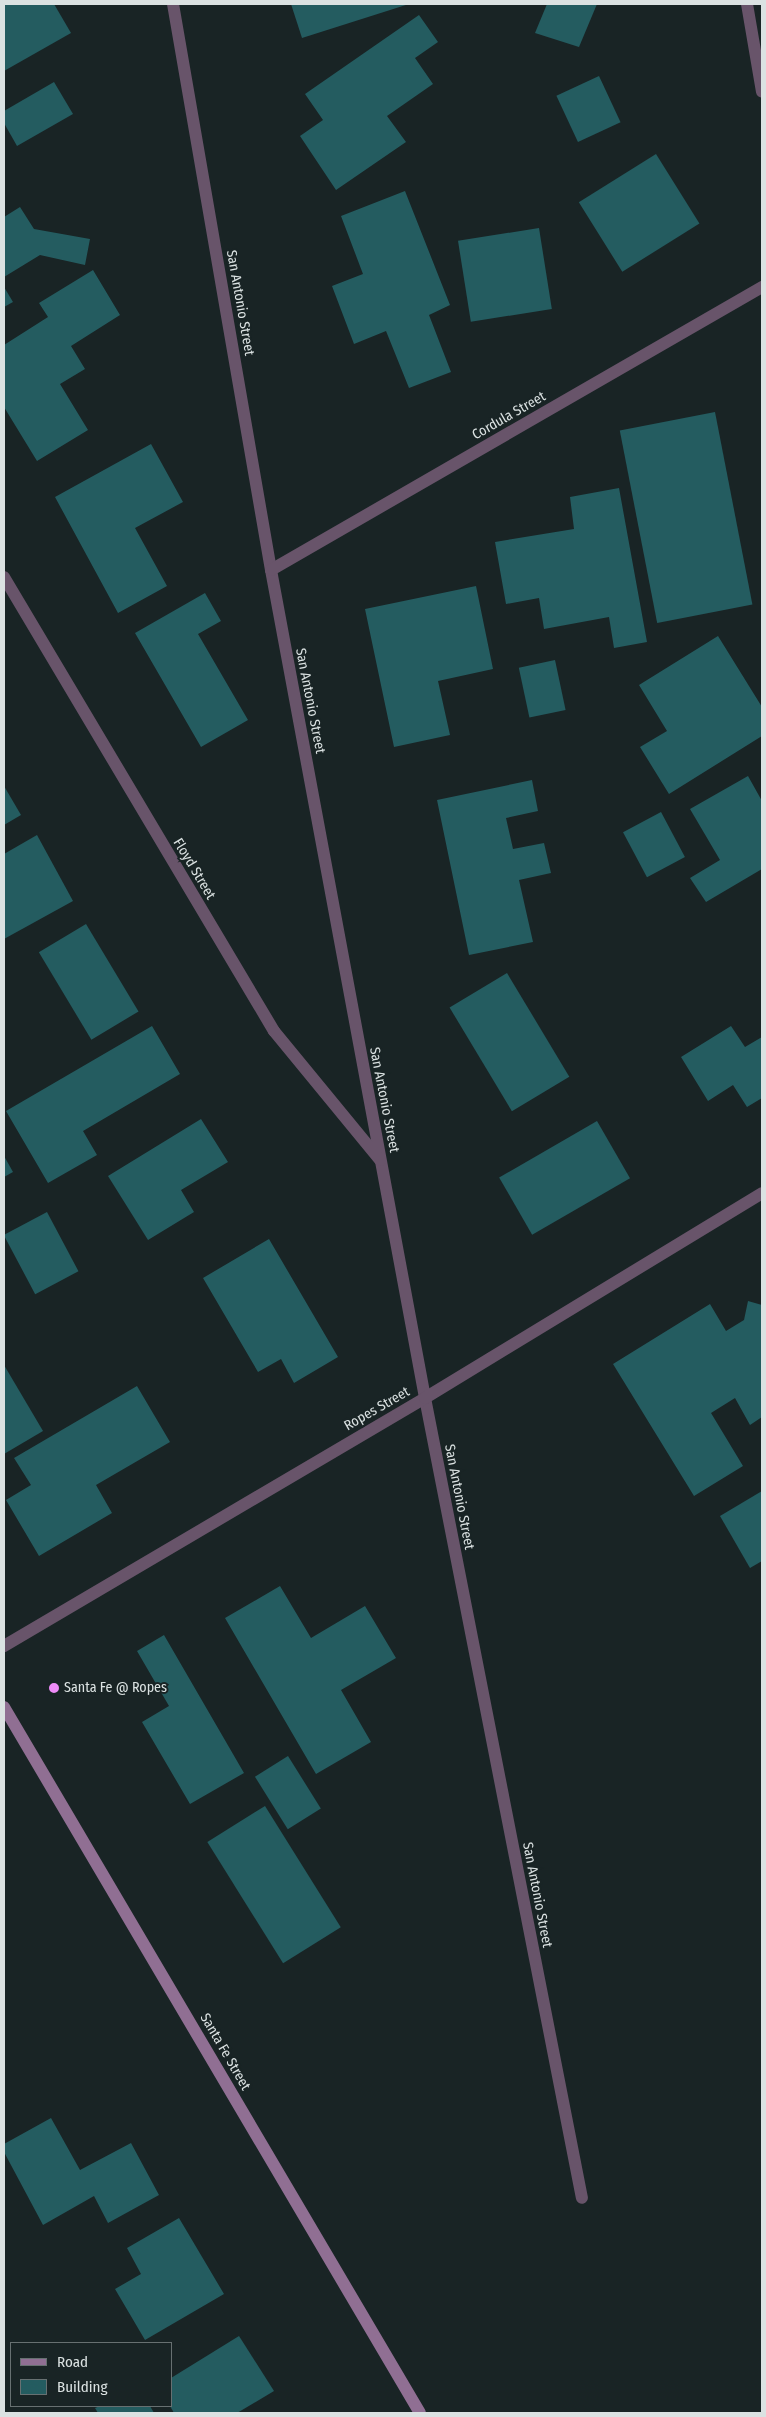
<!DOCTYPE html>
<style>
body{margin:0}
#map{position:relative;width:766px;height:2417px;overflow:hidden;background:#192425;font-family:"Fira Sans Condensed",sans-serif}
div>[style]{position:absolute}
[style*='--x']{left:calc(var(--x)*1px);top:calc(var(--y)*1px);width:calc(var(--w)*1px);rotate:calc(var(--a)*1deg)}
.building>*{inset:0;background:#245c60;transform-origin:0 0}
.minor>*{height:12px;margin:-6px;padding:0 6px;transform-origin:6px;border-radius:6px;background:#68546a}
.secondary>*{height:12px;margin:-6px;padding:0 6px;transform-origin:6px;border-radius:6px;background:#906f93}
.dots>*{width:14px;height:14px;translate:-50% -50%;box-sizing:border-box;border:2px solid #192425;border-radius:50%}
span{translate:-50% -50%;white-space:nowrap;text-align:center;line-height:1.15;-webkit-text-stroke:4px #192425;paint-order:stroke}
.street-label{font-size:14px;color:#dbe2e2}
.poi-label{font-size:14px;color:#dbe2e2}
.left{translate:0 -50%;text-align:left}
.frame{position:absolute;inset:0;border:5px solid #dbe2e2;pointer-events:none}
.legend{position:absolute;left:10px;top:2342px;width:162px;height:65px;box-sizing:border-box;background:#192425;border:1px solid #677071;margin:0;padding:6px 9px;list-style:none;font-size:15px;color:#dbe2e2}
.legend li{display:flex;align-items:center;gap:10px;height:25px}
.legend b{width:25px;border:1px solid #677071}
</style>
<div id="map">
<div class="building">
<i style="clip-path:polygon(4px 4px,54px 4px,71px 33px,4px 71px)"></i>
<i style="clip-path:polygon(291px 4px,409px 4px,302px 38px)"></i>
<i style="clip-path:polygon(547px 4px,597px 4px,579px 47px,535px 33px)"></i>
<i style="clip-path:polygon(419px 15px,438px 42px,415px 58px,433px 84px,387px 116px,406px 142px,336px 190px,300px 136px,323px 120px,305px 94px)"></i>
<i style="left:599px;top:76px;width:51px;height:47px;rotate:65deg"></i>
<i style="clip-path:polygon(54px 82px,73px 114px,17px 146px,4px 123px,4px 111px)"></i>
<i style="left:656px;top:154px;width:82px;height:91px;rotate:58deg"></i>
<i style="clip-path:polygon(405px 191px,450px 305px,429px 315px,451px 372px,409px 388px,386px 331px,354px 344px,332px 286px,363px 274px,341px 216px)"></i>
<i style="clip-path:polygon(20px 207px,34px 229px,90px 239px,85px 265px,40px 255px,4px 277px,4px 217px)"></i>
<i style="left:539px;top:228px;width:82px;height:82px;rotate:81deg"></i>
<i style="clip-path:polygon(93px 270px,120px 315px,71px 346px,85px 369px,60px 384px,88px 430px,37px 461px,4px 407px,4px 345px,48px 317px,39px 303px)"></i>
<i style="clip-path:polygon(4px 287px,13px 302px,4px 307px)"></i>
<i style="left:715px;top:412px;width:196px;height:97px;rotate:79deg"></i>
<i style="clip-path:polygon(151px 444px,183px 502px,135px 528px,167px 586px,118px 613px,55px 497px)"></i>
<i style="clip-path:polygon(619px 488px,647px 642px,614px 648px,609px 617px,544px 629px,539px 598px,506px 604px,495px 542px,574px 529px,570px 497px)"></i>
<i style="clip-path:polygon(476px 586px,493px 669px,438px 681px,450px 735px,394px 747px,365px 609px)"></i>
<i style="clip-path:polygon(205px 593px,221px 621px,198px 634px,248px 720px,201px 747px,135px 633px)"></i>
<i style="clip-path:polygon(718px 636px,762px 707px,762px 736px,669px 794px,640px 747px,667px 731px,639px 685px)"></i>
<i style="left:555px;top:660px;width:51px;height:37px;rotate:78deg"></i>
<i style="clip-path:polygon(748px 776px,762px 801px,762px 869px,706px 902px,690px 878px,720px 860px,690px 809px)"></i>
<i style="clip-path:polygon(532px 780px,538px 811px,506px 818px,513px 849px,544px 843px,551px 873px,519px 880px,533px 942px,469px 955px,437px 800px)"></i>
<i style="clip-path:polygon(4px 786px,21px 815px,4px 825px)"></i>
<i style="left:661px;top:812px;width:51px;height:43px;rotate:62deg"></i>
<i style="clip-path:polygon(37px 835px,73px 901px,4px 939px,4px 854px)"></i>
<i style="left:86px;top:924px;width:102px;height:55px;rotate:59deg"></i>
<i style="left:507px;top:973px;width:121px;height:67px;rotate:59deg"></i>
<i style="clip-path:polygon(152px 1026px,180px 1074px,83px 1131px,97px 1155px,48px 1183px,6px 1111px)"></i>
<i style="clip-path:polygon(731px 1026px,745px 1047px,762px 1037px,762px 1098px,747px 1107px,733px 1085px,708px 1101px,681px 1057px)"></i>
<i style="clip-path:polygon(201px 1119px,228px 1162px,181px 1190px,194px 1212px,148px 1240px,108px 1176px)"></i>
<i style="left:597px;top:1121px;width:66px;height:113px;rotate:60deg"></i>
<i style="clip-path:polygon(4px 1156px,13px 1172px,4px 1177px)"></i>
<i style="left:47px;top:1212px;width:67px;height:49px;rotate:62deg"></i>
<i style="clip-path:polygon(269px 1239px,338px 1357px,294px 1383px,281px 1359px,258px 1372px,203px 1278px)"></i>
<i style="clip-path:polygon(748px 1301px,762px 1305px,762px 1417px,750px 1425px,735px 1398px,711px 1413px,743px 1466px,694px 1496px,613px 1364px,710px 1304px,726px 1331px,744px 1320px)"></i>
<i style="clip-path:polygon(4px 1365px,43px 1431px,4px 1454px)"></i>
<i style="clip-path:polygon(137px 1386px,170px 1442px,96px 1485px,112px 1513px,39px 1556px,6px 1500px,31px 1485px,14px 1458px)"></i>
<i style="clip-path:polygon(762px 1491px,762px 1561px,750px 1568px,720px 1516px)"></i>
<i style="clip-path:polygon(280px 1586px,311px 1638px,365px 1606px,396px 1658px,341px 1690px,371px 1742px,316px 1774px,225px 1618px)"></i>
<i style="clip-path:polygon(164px 1635px,244px 1773px,190px 1804px,142px 1722px,169px 1706px,137px 1651px)"></i>
<i style="left:288px;top:1756px;width:62px;height:39px;rotate:58deg"></i>
<i style="left:265px;top:1806px;width:143px;height:68px;rotate:58deg"></i>
<i style="clip-path:polygon(51px 2118px,80px 2170px,131px 2143px,159px 2195px,108px 2223px,94px 2196px,43px 2225px,4px 2152px,4px 2144px)"></i>
<i style="clip-path:polygon(179px 2218px,224px 2294px,145px 2340px,115px 2289px,141px 2274px,127px 2248px)"></i>
<i style="clip-path:polygon(239px 2336px,274px 2391px,237px 2413px,174px 2413px,170px 2406px,171px 2378px)"></i>
<i style="clip-path:polygon(100px 2406px,150px 2406px,154px 2413px,98px 2413px,95px 2408px)"></i>
</div>
<div class="minor">
<i style="--x:173;--y:4;--w:574;--a:80.18"></i>
<i style="--x:271;--y:570;--w:842;--a:79.46"></i>
<i style="--x:425;--y:1398;--w:815;--a:78.9"></i>
<i style="--x:747;--y:4;--w:89;--a:80.3"></i>
<i style="--x:271;--y:570;--w:567;--a:-29.96"></i>
<i style="--x:4;--y:577;--w:528;--a:59.26"></i>
<i style="--x:274;--y:1031;--w:167;--a:50.6"></i>
<i style="--x:4;--y:1646;--w:489;--a:-30.5"></i>
<i style="--x:425;--y:1398;--w:394;--a:-31.3"></i>
</div>
<div class="secondary">
<i style="--x:4;--y:1707;--w:819;--a:59.49"></i>
</div>
<div class="dots">
<i style="left:54px;top:1688px;background:#ee8cf8"></i>
</div>
<div class="street-label">
<span style="left:240px;top:303px;rotate:80deg">San Antonio Street</span>
<span style="left:509px;top:416px;rotate:-30deg">Cordula Street</span>
<span style="left:310px;top:701px;rotate:79deg">San Antonio Street</span>
<span style="left:194px;top:869px;rotate:59deg">Floyd Street</span>
<span style="left:384px;top:1100px;rotate:79deg">San Antonio Street</span>
<span style="left:377px;top:1409px;rotate:-30deg">Ropes Street</span>
<span style="left:459px;top:1497px;rotate:79deg">San Antonio Street</span>
<span style="left:537px;top:1895px;rotate:79deg">San Antonio Street</span>
<span style="left:225px;top:2052px;rotate:60deg">Santa Fe Street</span>
</div>
<div class="poi-label">
<span class="left" style="left:64px;top:1688px">Santa Fe @ Ropes</span>
</div>
<div class="frame"></div>
<ul class="legend">
<li><b style="height:6px;background:#906f93"></b>Road</li>
<li><b style="height:14px;background:#245c60"></b>Building</li>
</ul>
</div>
